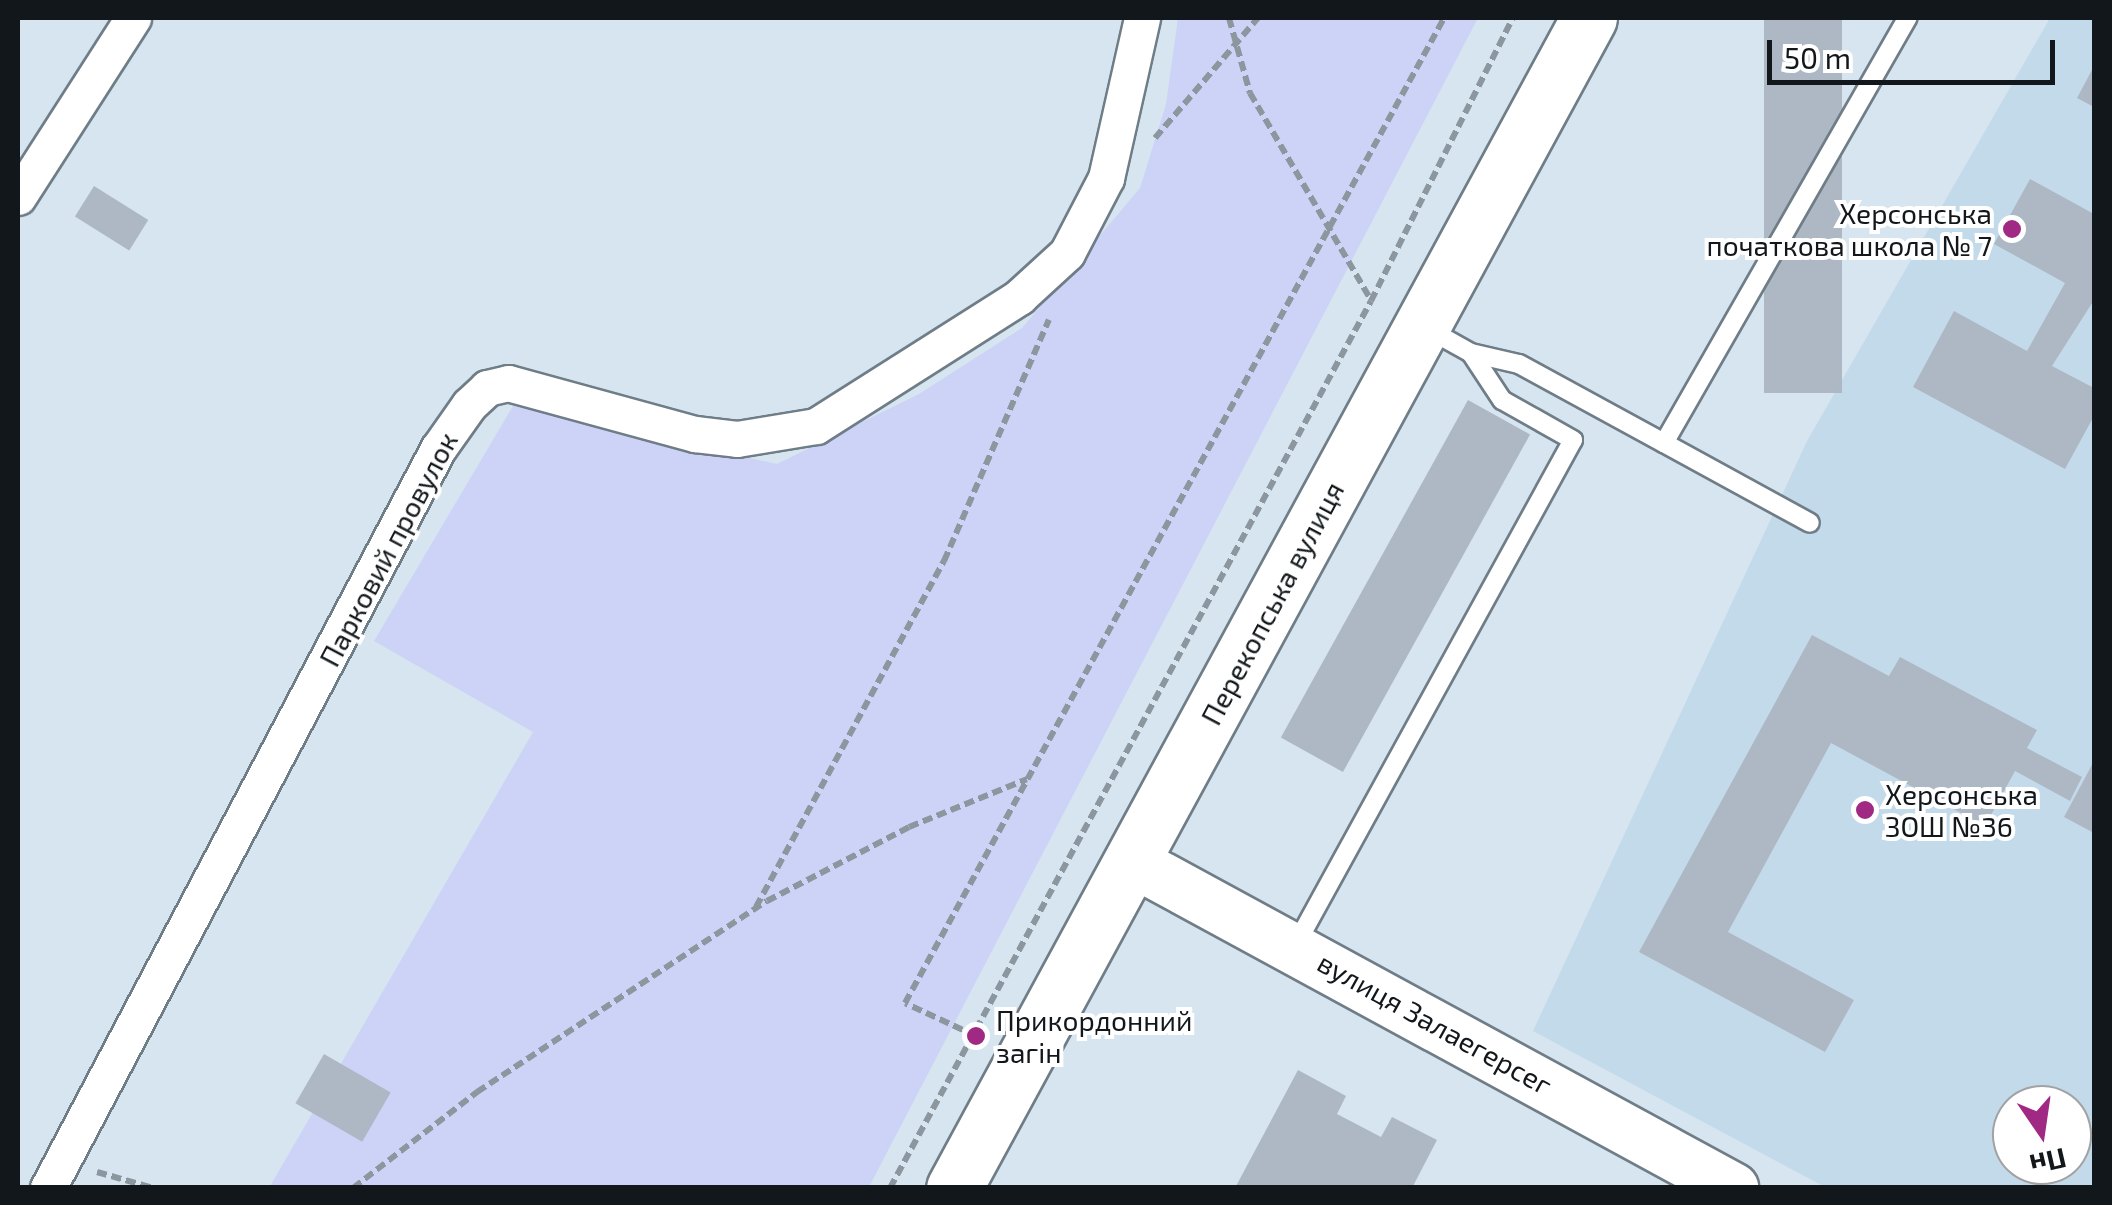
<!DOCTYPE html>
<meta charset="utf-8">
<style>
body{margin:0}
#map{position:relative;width:2112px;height:1205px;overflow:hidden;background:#d6e5f0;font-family:"Exo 2",sans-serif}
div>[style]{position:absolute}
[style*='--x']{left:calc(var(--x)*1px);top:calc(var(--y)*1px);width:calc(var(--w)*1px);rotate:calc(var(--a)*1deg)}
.built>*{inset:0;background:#c3daea}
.green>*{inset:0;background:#cdd3f6}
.building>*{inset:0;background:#aeb8c5;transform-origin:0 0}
.path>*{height:6px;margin-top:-3px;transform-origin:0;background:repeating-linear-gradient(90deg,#8b969e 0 10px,transparent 0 15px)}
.roads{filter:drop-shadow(2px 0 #6f7d87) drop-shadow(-2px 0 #6f7d87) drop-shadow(0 2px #6f7d87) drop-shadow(0 -2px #6f7d87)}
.service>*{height:18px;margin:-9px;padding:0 9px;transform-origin:9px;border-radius:9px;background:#fff}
.minor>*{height:35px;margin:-17.5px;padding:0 17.5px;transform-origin:17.5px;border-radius:17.5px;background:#fff}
.secondary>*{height:50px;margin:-25px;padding:0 25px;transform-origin:25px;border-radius:25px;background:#fff}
.primary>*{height:55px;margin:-27.5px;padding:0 27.5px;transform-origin:27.5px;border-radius:27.5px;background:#fff}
.dots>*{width:28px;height:28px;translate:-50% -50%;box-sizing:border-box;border:5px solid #fff;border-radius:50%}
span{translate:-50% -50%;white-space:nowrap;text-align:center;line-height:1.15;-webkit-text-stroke:8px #fff;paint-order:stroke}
.poi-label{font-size:28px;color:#11171a}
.right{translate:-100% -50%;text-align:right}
.left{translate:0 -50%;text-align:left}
.street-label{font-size:28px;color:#11171a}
.frame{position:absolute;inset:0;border:20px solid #11171a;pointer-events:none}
.north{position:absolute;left:1992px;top:1085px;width:100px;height:100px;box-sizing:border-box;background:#fff;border:2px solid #a0a2a3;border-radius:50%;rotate:167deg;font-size:28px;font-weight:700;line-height:40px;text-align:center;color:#11171a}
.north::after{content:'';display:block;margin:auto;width:35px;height:45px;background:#a02a83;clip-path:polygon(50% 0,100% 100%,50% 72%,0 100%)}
.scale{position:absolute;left:1767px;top:40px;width:288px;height:45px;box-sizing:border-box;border:5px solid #11171a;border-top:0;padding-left:12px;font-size:30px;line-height:35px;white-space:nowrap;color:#11171a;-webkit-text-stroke:8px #fff;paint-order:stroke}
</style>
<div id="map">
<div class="built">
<i style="clip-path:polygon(evenodd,2050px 18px,2094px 18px,2094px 1187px,1825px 1187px,1533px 1031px,1807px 441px,2050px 18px,2012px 1105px,2072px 1105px,2072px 1165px,2012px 1165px,2012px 1105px)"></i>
</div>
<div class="green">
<i style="clip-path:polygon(1178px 18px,1478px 18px,869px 1187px,269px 1188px,533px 732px,374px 641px,513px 406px,777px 464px,919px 394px,1022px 328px,1140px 188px,1166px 104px)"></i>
</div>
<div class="building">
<i style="left:1764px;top:18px;width:78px;height:375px"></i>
<i style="clip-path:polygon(2094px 66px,2094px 107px,2077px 98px)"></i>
<i style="clip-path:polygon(2030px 179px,2094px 214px,2094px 300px,2052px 366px,2094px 388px,2094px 416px,2065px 469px,1913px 387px,1954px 311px,2027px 351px,2065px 283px,1994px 244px)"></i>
<i style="left:94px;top:186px;width:64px;height:36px;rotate:32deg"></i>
<i style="left:1468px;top:400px;width:71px;height:386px;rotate:29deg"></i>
<i style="clip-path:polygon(1812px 635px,1889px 676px,1900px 657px,2037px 730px,2027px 748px,2082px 777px,2070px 801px,2015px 771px,1985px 826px,1831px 743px,1728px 932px,1854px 1000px,1825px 1052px,1639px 952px)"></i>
<i style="clip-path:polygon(2094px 761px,2094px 833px,2064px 817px)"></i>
<i style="left:324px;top:1054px;width:77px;height:57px;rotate:30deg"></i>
<i style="clip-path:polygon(1298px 1070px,1346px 1096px,1337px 1114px,1381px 1137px,1392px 1117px,1437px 1140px,1412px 1188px,1235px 1188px)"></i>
</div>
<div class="path">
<i style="--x:1229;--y:18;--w:78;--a:74.4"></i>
<i style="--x:1250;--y:93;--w:240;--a:59.7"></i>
<i style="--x:1155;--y:138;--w:158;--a:-49.4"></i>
<i style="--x:756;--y:907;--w:394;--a:-61.5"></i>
<i style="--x:944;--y:561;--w:263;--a:-66.5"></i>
<i style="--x:976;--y:1036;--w:78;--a:-155.1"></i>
<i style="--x:905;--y:1003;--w:1123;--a:-61.31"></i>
<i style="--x:97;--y:1172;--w:58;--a:15.9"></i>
<i style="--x:353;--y:1188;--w:157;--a:-37.7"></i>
<i style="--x:477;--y:1092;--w:347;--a:-33.4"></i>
<i style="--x:767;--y:901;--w:160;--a:-27.5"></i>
<i style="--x:909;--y:827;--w:127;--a:-22.1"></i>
<i style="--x:890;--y:1188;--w:1009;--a:-61.53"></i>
<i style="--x:1371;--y:301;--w:317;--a:-63.4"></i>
</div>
<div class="roads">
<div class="service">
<i style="--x:1471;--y:353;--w:49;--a:12.9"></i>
<i style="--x:1519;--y:364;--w:165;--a:28.6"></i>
<i style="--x:1664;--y:443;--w:490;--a:-60.2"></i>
<i style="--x:1664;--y:443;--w:166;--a:28.7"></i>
<i style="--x:1295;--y:946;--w:577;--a:-61.22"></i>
<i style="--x:1573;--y:440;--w:81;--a:-150.6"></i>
<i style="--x:1502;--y:400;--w:56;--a:-123.4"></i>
<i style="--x:1471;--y:353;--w:51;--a:-150.9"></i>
</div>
<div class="minor">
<i style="--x:18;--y:197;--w:213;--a:-57.3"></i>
<i style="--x:48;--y:1188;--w:836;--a:-62.18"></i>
<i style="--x:438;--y:449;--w:54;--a:-54.8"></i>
<i style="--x:469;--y:405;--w:25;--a:-43"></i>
<i style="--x:487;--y:388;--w:22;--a:-13"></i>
<i style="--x:508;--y:383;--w:194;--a:15.3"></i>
<i style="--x:695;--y:434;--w:42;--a:6.8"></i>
<i style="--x:737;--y:439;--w:80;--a:-9.3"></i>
<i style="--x:816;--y:426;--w:241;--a:-32.4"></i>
<i style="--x:1019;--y:297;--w:65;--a:-42.5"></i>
<i style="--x:1067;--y:253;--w:85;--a:-62.5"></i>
<i style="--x:1106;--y:178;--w:164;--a:-77.3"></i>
</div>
<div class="secondary">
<i style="--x:1135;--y:863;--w:681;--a:28.52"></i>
</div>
<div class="primary">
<i style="--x:954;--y:1188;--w:1331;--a:-61.51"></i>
</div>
</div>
<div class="dots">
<i style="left:2012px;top:229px;background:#a02a83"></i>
<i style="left:1865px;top:810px;background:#a02a83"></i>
<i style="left:976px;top:1036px;background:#a02a83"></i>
</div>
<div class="poi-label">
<span class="right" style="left:1992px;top:229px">Херсонська<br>початкова школа № 7</span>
<span class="left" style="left:1885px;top:810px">Херсонська<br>ЗОШ №36</span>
<span class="left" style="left:996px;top:1036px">Прикордонний<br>загін</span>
</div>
<div class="street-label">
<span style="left:388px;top:549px;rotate:-62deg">Парковий провулок</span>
<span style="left:1272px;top:603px;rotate:-62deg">Перекопська вулиця</span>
<span style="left:1435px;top:1023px;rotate:29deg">вулиця Залаегерсег</span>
</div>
<div class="frame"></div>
<div class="north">Пн</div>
<div class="scale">50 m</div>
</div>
